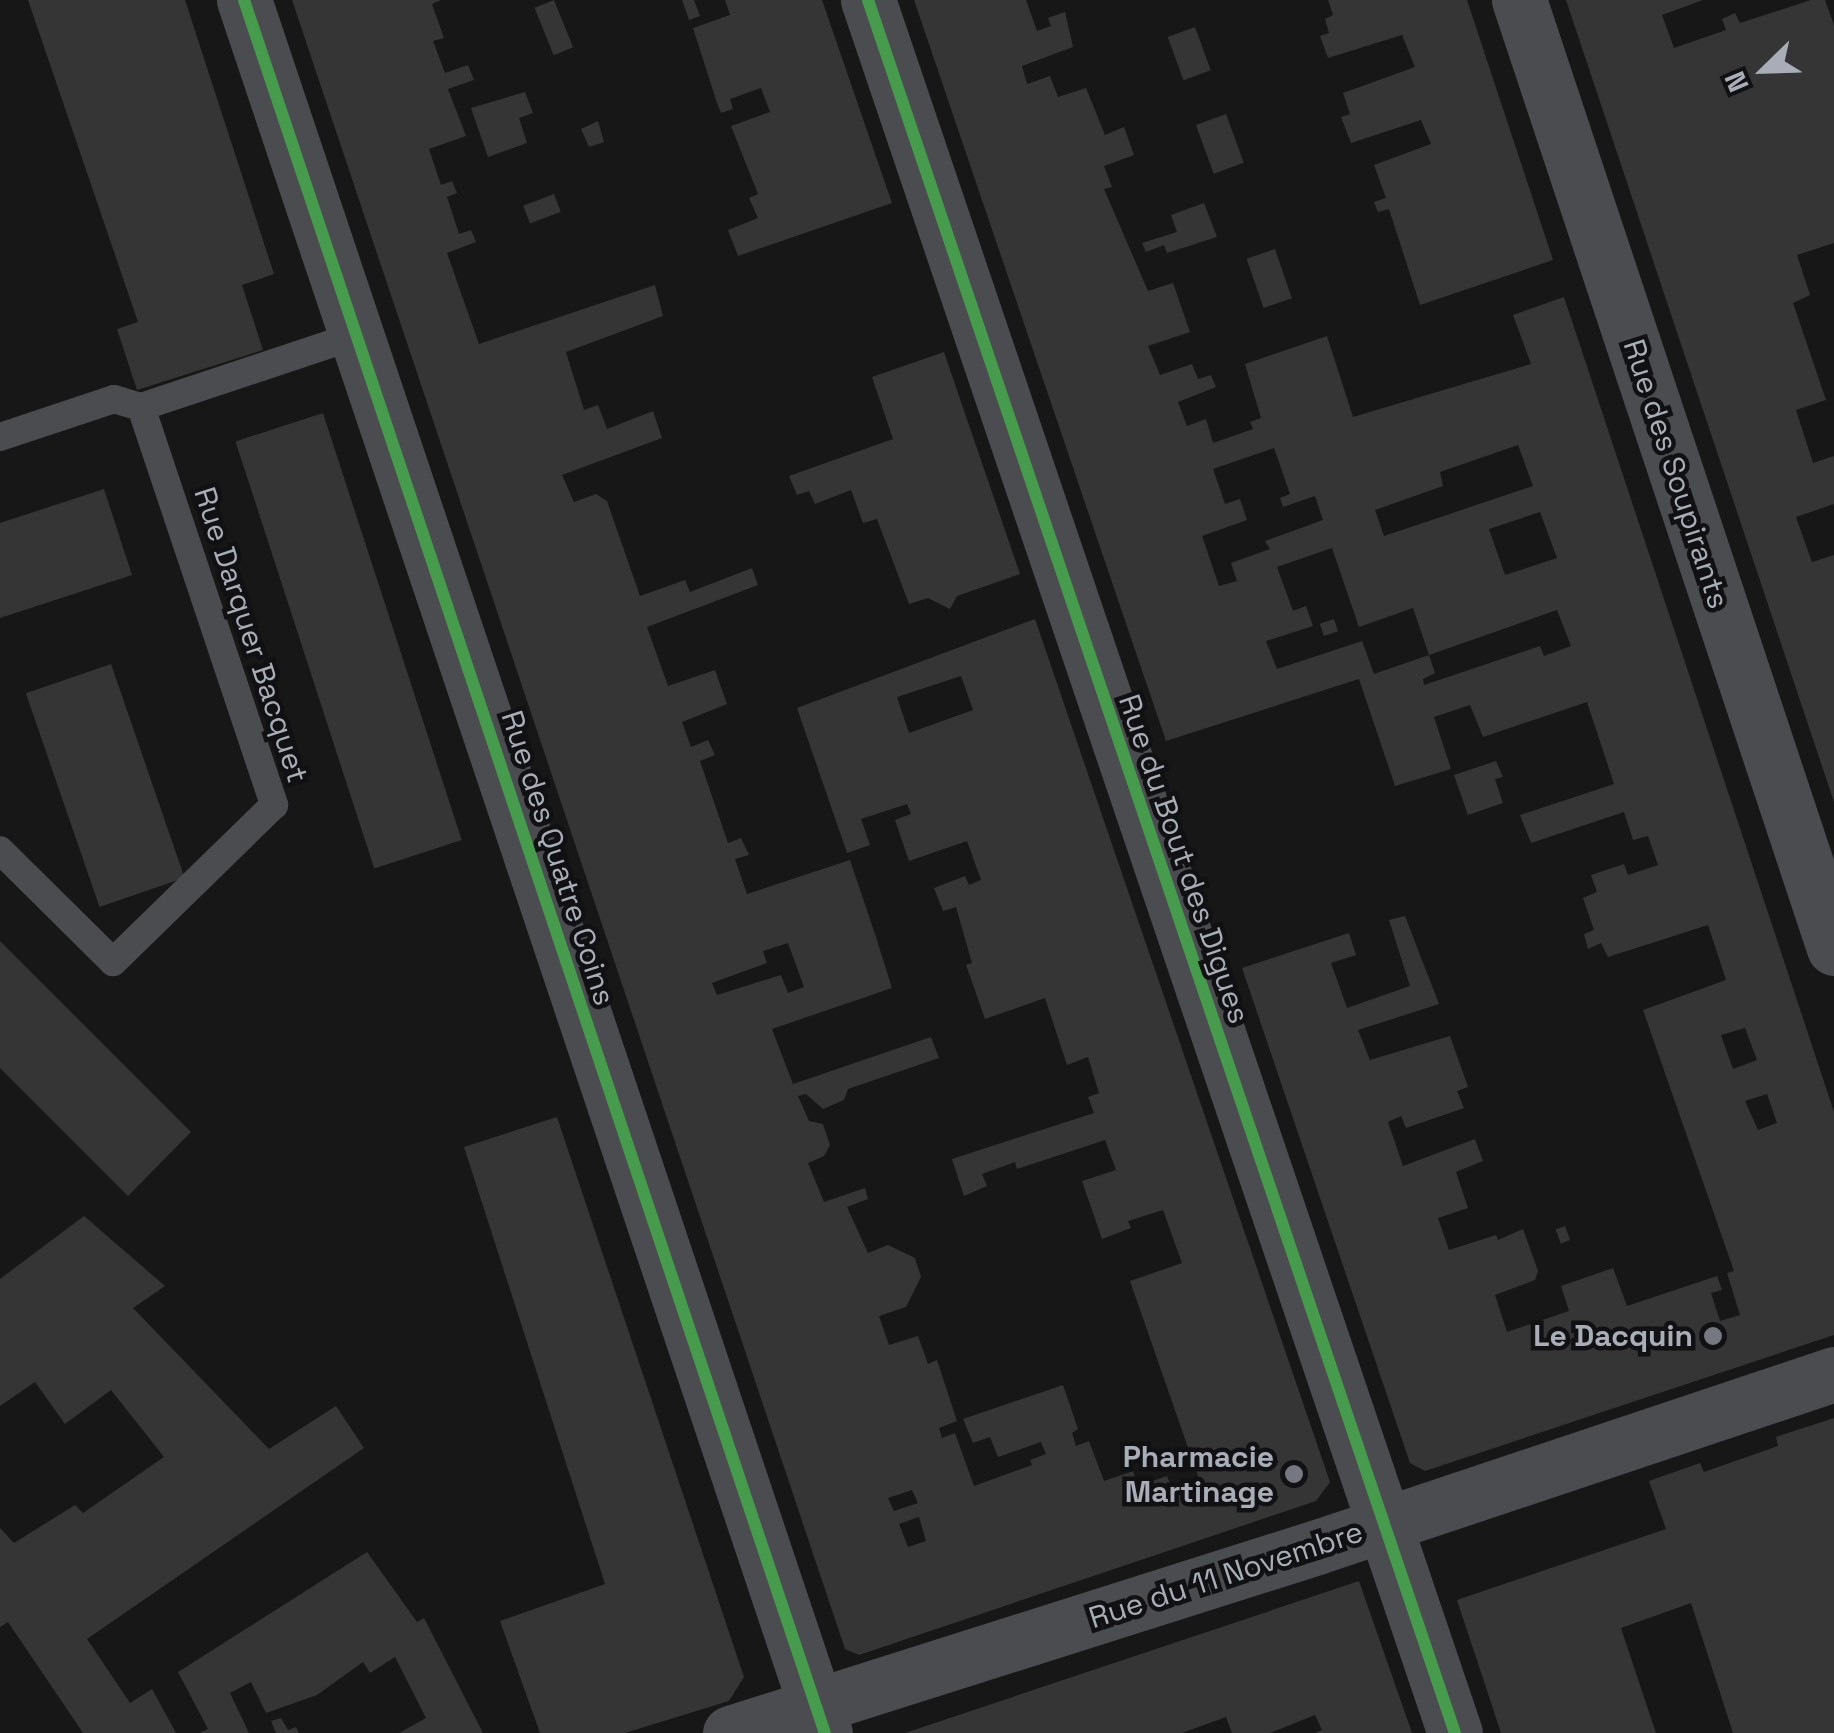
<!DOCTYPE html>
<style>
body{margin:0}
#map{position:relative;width:1834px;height:1733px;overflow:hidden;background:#171717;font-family:"Space Grotesk",sans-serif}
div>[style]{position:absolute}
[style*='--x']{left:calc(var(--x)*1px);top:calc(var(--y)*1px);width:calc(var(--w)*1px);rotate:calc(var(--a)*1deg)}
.building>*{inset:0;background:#353536;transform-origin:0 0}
.service>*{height:28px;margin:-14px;padding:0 14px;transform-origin:14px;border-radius:14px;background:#4b4c50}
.minor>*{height:55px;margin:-27.5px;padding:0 27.5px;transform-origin:27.5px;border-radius:27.5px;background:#4b4c50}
.cycleway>*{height:12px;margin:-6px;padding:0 6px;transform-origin:6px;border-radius:6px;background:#469c4c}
.dots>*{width:28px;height:28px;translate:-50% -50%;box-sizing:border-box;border:5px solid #111113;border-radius:50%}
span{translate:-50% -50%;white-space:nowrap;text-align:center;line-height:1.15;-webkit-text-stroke:9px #111113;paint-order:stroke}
.street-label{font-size:30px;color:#a8adb8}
.poi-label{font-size:30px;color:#a8adb8;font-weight:700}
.right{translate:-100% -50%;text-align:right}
.north{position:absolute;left:1714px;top:20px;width:100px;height:100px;-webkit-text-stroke:8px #111113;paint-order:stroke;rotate:247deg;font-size:28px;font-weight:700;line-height:40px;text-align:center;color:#a8adb8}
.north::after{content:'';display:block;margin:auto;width:35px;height:45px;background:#a8adb8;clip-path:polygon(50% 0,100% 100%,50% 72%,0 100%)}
</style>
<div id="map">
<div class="building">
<i style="clip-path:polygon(28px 0,185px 0,274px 274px,242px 285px,263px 350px,137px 390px,117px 329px,138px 322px)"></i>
<i style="clip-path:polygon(evenodd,292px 0,441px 0,432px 4px,444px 38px,433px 41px,445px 73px,468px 65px,474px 80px,448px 89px,466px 136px,429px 149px,441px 185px,452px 181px,457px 193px,447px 197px,459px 234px,471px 230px,476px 242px,447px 253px,479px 344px,655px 285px,663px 316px,566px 352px,584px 410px,598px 405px,607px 429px,653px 411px,662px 438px,562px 475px,574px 502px,596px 494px,607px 501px,640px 596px,685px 580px,690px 592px,752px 568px,758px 585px,647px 627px,668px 686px,715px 670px,727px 704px,682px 722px,691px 747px,708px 740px,715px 755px,700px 761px,728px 843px,741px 838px,749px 855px,735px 859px,747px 894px,850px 860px,875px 934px,892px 988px,772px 1029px,793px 1084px,931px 1037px,939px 1058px,848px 1089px,844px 1100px,823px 1109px,806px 1094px,798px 1096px,809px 1121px,823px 1124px,830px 1145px,824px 1156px,808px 1163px,824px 1202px,865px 1188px,868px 1199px,847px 1207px,868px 1253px,888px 1245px,915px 1258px,921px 1277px,906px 1307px,879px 1316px,889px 1345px,918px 1336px,928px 1364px,937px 1360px,957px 1421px,939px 1428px,942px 1438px,955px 1433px,974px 1486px,1032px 1465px,1030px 1460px,1046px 1454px,1041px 1442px,998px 1457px,990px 1437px,973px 1443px,963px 1419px,1063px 1385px,1078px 1429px,1072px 1433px,1076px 1446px,1089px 1441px,1104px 1481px,1133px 1471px,1138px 1486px,1167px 1476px,1173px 1491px,1200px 1482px,1130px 1281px,1182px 1263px,1163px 1210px,1128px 1221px,1131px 1228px,1102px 1239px,1082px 1181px,1116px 1170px,1105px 1140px,1017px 1169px,1015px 1162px,982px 1174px,987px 1186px,964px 1196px,952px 1159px,1094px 1113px,1088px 1097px,1099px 1093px,1088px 1057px,1067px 1065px,1045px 998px,985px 1019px,966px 965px,972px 963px,956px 907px,943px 911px,934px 888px,965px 876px,969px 885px,981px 880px,967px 841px,909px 861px,895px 820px,911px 814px,907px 804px,861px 819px,870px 845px,847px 853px,797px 708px,1035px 619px,1330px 1482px,1316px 1501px,859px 1655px,845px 1649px,292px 0,961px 676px,973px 710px,909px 733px,897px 697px,961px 676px,292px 0,788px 943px,804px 987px,788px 993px,781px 975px,717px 995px,712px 983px,767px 963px,763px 951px,788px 943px,292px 0,912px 1490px,918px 1503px,894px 1511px,888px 1498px,912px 1490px,292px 0,919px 1517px,926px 1541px,908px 1547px,899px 1524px,919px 1517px)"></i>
<i style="left:554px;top:0;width:51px;height:21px;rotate:68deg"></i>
<i style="clip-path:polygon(682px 0,694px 0,700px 16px,689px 20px)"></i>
<i style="clip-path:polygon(725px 0,822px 0,892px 203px,738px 256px,728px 230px,758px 218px,749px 198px,758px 194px,731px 126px,770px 112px,761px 88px,730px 99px,733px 109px,721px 113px,717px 103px,693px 28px,730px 15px)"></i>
<i style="clip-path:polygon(evenodd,914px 0,1026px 0,1037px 31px,1051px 26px,1048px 18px,1065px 12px,1073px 47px,1022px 66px,1027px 84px,1050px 76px,1058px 97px,1086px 88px,1105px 135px,1124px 127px,1134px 155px,1104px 166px,1112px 187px,1104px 189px,1148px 291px,1173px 283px,1190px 332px,1148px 346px,1160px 375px,1192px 364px,1198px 379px,1211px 375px,1216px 387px,1178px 402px,1187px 426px,1206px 419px,1213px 443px,1253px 429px,1250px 422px,1261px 418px,1245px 364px,1327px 336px,1353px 417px,1531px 364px,1513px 315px,1564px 297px,1834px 1112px,1834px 1335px,1425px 1471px,1410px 1463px,1242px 968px,1349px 933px,1356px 955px,1331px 963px,1347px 1008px,1410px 986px,1389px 920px,1405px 916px,1439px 1004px,1358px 1030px,1370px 1060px,1450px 1036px,1468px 1087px,1457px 1091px,1464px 1108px,1406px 1128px,1401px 1116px,1388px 1122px,1403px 1166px,1475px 1139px,1483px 1161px,1456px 1172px,1468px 1208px,1438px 1218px,1449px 1250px,1496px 1235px,1498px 1240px,1523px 1229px,1538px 1271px,1535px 1280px,1495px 1295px,1507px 1332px,1569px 1311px,1561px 1286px,1613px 1268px,1627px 1306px,1717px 1276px,1722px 1290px,1711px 1293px,1720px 1321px,1740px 1315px,1727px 1273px,1734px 1271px,1643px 1010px,1726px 980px,1708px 925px,1608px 957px,1601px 943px,1588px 949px,1584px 934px,1594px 930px,1583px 898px,1597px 892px,1591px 875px,1624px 864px,1628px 875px,1658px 865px,1648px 836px,1633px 840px,1624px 812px,1531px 843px,1520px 815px,1614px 784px,1587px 702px,1483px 737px,1470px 705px,1434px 717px,1451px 769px,1395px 786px,1359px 679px,1166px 741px,914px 0,1518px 445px,1533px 486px,1384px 536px,1375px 510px,1443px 486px,1440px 472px,1518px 445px,914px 0,1274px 448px,1290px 494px,1280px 498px,1283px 507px,1315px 496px,1323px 520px,1265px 541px,1270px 549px,1231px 563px,1237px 581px,1219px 586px,1202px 536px,1247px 520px,1240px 499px,1225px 504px,1213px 469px,1274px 448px,914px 0,1540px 512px,1557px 558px,1505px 575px,1489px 529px,1540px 512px,914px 0,1332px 548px,1359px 627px,1413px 608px,1429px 655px,1557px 610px,1571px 646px,1544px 656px,1540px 646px,1424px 685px,1423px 679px,1435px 673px,1429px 655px,1374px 674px,1362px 641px,1277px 669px,1266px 641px,1313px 626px,1306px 606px,1293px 611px,1277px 567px,1332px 548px,914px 0,1745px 1028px,1757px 1060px,1733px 1069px,1721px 1035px,1745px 1028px,914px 0,1767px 1094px,1777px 1123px,1758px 1130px,1745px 1101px,1767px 1094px)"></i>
<i style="clip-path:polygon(1328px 0,1467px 0,1553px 260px,1420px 305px,1389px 209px,1378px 212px,1374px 202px,1386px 198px,1374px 165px,1431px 144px,1421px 120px,1351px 143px,1341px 117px,1350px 114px,1343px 93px,1415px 67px,1402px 35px,1328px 58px,1320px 36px,1329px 33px,1325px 19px,1333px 15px)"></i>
<i style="clip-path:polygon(1566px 0,1703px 0,1662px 15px,1674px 48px,1726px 30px,1722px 19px,1735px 13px,1740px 23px,1811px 0,1825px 0,1834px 25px,1834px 243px,1797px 255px,1810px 295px,1793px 303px,1826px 400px,1796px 410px,1813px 463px,1834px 456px,1834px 504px,1796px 517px,1812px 562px,1834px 555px,1834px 802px)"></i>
<i style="left:1195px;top:27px;width:46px;height:29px;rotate:70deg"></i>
<i style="clip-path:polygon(525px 92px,533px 113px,519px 118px,527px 143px,488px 157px,471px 108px)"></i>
<i style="left:1226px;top:114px;width:52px;height:32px;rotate:70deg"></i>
<i style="clip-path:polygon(598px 121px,604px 142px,589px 147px,581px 129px)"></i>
<i style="left:554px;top:194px;width:19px;height:33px;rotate:69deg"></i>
<i style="clip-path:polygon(1204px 203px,1217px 237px,1167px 253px,1164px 245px,1146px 252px,1142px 243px,1177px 232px,1171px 215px)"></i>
<i style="left:1275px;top:249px;width:52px;height:30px;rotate:71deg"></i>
<i style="clip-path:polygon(944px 352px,1020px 574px,957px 596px,950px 609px,928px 598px,909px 604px,877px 519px,863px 523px,851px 490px,815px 504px,809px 491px,797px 495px,789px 476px,893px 439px,872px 377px)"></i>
<i style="left:323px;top:413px;width:449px;height:92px;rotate:72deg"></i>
<i style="clip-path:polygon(104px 489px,132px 575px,0 618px,0 523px)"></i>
<i style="left:1334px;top:619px;width:13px;height:15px;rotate:72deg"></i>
<i style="left:111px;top:664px;width:226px;height:90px;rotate:71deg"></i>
<i style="clip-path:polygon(1496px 761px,1503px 777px,1495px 779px,1503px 803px,1468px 815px,1454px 775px)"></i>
<i style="clip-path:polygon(0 941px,191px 1132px,128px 1196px,0 1068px)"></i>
<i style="clip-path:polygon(557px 1117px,744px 1677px,729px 1701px,625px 1733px,540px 1733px,500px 1621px,605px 1584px,464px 1147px)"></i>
<i style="clip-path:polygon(84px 1216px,165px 1286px,133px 1308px,269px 1449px,336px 1406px,364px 1448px,87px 1639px,130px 1703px,152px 1689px,176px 1733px,83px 1733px,8px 1622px,0 1627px,0 1528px,14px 1543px,75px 1505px,83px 1513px,164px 1457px,111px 1390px,65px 1424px,35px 1382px,0 1406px,0 1279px)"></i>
<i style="left:1565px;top:1226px;width:15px;height:10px;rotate:70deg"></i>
<i style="clip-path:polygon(1834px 1418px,1834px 1733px,1733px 1733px,1691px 1603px,1621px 1628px,1656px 1733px,1501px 1733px,1457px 1600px,1666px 1529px,1649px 1481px,1700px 1463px,1704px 1472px,1778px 1446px,1776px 1437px)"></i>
<i style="clip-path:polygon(367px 1552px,417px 1622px,424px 1618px,483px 1733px,399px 1733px,426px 1718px,395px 1657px,370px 1673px,363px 1662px,317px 1695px,266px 1713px,251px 1682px,230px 1693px,249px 1733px,199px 1733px,208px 1729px,178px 1672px)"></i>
<i style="clip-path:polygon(1359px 1581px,1412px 1733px,1315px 1733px,1322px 1730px,1315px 1715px,1270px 1733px,1232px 1733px,1226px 1717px,1182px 1733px,905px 1733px)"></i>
<i style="clip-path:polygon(281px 1718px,288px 1730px,296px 1727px,299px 1733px,276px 1733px,271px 1721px)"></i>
</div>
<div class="service">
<i style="--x:141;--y:407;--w:228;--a:-18.4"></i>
<i style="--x:0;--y:437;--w:120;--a:-18.4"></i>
<i style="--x:114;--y:399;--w:28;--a:17"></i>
<i style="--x:141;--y:407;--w:420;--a:71.5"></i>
<i style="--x:274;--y:805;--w:225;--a:135.7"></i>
<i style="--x:113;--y:962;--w:159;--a:-135.3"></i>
</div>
<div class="minor">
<i style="--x:244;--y:0;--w:1828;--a:71.47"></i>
<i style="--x:868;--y:0;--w:1830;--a:71.29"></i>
<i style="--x:1519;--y:0;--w:999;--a:71.62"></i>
<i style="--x:730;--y:1733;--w:616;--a:-17.58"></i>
<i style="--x:1317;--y:1547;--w:545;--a:-18.5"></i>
</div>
<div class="cycleway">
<i style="--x:244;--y:0;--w:1828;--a:71.47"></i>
<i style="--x:868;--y:0;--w:1830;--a:71.29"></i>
</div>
<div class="dots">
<i style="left:1713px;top:1336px;background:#757880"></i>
<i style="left:1294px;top:1474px;background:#757880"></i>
</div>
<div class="street-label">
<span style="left:1676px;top:474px;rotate:72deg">Rue des Soupirants</span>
<span style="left:251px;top:635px;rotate:72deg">Rue Darquer Bacquet</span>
<span style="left:558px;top:858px;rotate:72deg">Rue des Quatre Coins</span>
<span style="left:1184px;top:859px;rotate:71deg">Rue du Bout des Digues</span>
<span style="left:1226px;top:1575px;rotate:-18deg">Rue du 11 Novembre</span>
</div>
<div class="poi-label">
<span class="right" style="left:1693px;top:1336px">Le Dacquin</span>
<span class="right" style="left:1274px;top:1474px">Pharmacie<br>Martinage</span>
</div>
<div class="north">N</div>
</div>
